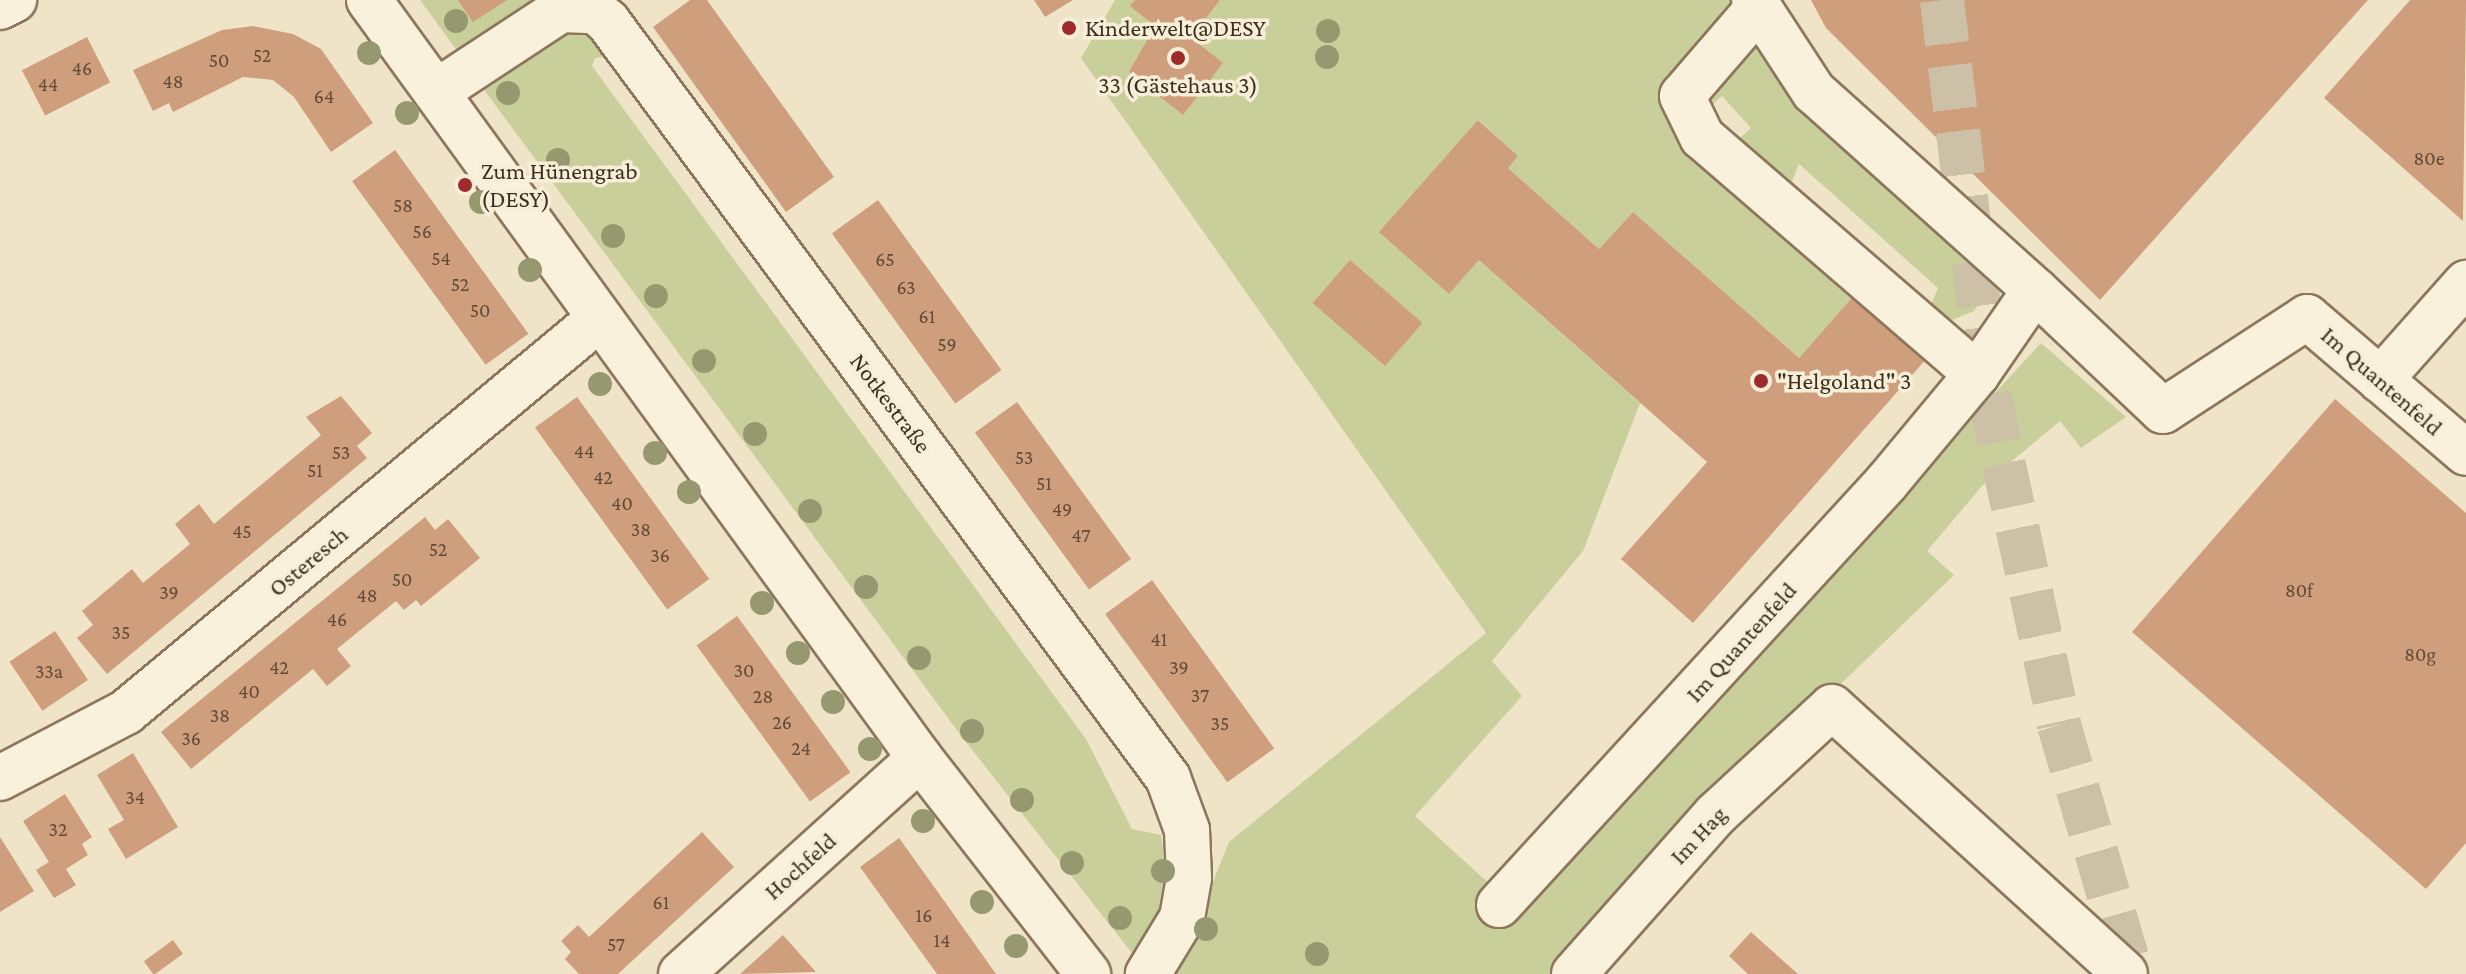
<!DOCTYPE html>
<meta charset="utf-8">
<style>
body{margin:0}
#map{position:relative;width:2466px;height:974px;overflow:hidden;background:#f0e4c8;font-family:"Crimson Pro",serif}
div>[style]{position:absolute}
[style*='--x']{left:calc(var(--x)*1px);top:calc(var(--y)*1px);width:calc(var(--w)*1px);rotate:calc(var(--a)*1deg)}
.green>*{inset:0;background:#c9cf9b}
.building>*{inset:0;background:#cf9f7d;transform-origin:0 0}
.minor-tunnel>*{height:44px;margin-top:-22px;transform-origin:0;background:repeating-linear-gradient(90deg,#ccc0a6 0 44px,transparent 0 66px)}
.roads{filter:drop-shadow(2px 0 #8d765c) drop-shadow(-2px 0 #8d765c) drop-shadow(0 2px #8d765c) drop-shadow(0 -2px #8d765c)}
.minor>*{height:44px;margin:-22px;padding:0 22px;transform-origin:22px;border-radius:22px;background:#faf1dc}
.trees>*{width:24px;height:24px;margin:-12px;border-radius:50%;background:#96986f}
.dots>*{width:22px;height:22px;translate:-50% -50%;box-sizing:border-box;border:4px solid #f7eed8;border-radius:50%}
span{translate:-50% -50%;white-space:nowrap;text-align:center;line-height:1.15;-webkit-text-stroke:7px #f7eed8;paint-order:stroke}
.number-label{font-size:20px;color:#624a37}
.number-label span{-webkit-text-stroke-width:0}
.poi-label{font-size:24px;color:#3d2e20}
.left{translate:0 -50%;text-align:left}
.street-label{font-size:24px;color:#3d2e20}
</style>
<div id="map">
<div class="green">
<i style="clip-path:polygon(420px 0,540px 0,461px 56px)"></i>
<i style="clip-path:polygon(1115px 0,1736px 0,1667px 85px,1668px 118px,1691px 157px,1856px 293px,1799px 358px,1633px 212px,1599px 249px,1508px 168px,1518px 156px,1479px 120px,1380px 232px,1449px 294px,1479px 260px,1640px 403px,1583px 551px,1492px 661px,1522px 696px,1415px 816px,1519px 911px,2041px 343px,2126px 417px,2081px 448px,2060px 421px,1982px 486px,1927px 551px,1954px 575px,1706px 814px,1554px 974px,1176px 974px,1229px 842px,1486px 633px,1081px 58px)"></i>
<i style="clip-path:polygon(574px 21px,620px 55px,595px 58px,592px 66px,1086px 739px,1132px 829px,1161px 835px,1170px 890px,1139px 962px,962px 737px,479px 83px)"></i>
<i style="clip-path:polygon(1752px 39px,1803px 104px,1982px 265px,1985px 293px,1974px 311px,1947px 322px,1927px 314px,1938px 288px,1799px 164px,1788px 191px,1731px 146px,1751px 128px,1722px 96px,1702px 114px,1702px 97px)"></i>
</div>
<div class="building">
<i style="clip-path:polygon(458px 0,507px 0,473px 22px)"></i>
<i style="clip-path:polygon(690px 0,707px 0,834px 177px,786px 212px,653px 27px)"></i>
<i style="clip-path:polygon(1034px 0,1073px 0,1045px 17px)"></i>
<i style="clip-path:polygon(1135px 0,1220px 0,1202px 23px,1210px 30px,1199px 44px,1223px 63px,1183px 115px,1129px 72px,1155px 26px,1130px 6px)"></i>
<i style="clip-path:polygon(1811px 0,2368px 0,2100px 300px,1826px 28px)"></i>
<i style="clip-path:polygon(2410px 0,2466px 0,2463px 221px,2324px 98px)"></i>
<i style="clip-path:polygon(253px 26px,293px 34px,321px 49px,373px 123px,331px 152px,294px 97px,273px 80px,243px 77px,173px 112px,169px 103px,153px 111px,133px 70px,222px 30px)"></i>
<i style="left:87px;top:37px;width:51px;height:73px;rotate:63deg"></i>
<i style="clip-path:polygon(1478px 120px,1518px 156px,1508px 168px,1599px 249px,1633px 212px,1799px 358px,1856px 293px,1928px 357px,1693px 623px,1621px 559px,1707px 462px,1479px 260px,1449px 294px,1379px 232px)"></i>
<i style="left:395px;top:150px;width:227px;height:53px;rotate:54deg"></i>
<i style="left:878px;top:200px;width:210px;height:57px;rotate:54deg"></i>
<i style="left:1350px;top:260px;width:96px;height:57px;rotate:41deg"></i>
<i style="clip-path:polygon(341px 396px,372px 433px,357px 446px,367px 458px,107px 674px,77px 638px,93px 625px,82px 611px,132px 569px,143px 583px,190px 544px,175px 524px,199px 504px,214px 524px,321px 435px,306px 417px)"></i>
<i style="left:577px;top:397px;width:225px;height:52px;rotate:54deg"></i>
<i style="clip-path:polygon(2335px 399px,2466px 513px,2466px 843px,2426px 889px,2132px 632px)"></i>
<i style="left:1017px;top:402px;width:194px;height:52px;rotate:54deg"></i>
<i style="clip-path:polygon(425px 517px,435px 530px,448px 519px,480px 558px,421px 606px,416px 600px,404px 610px,396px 601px,337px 649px,351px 666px,327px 686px,313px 669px,191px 769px,161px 732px)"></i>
<i style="left:1152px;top:580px;width:208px;height:58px;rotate:54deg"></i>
<i style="left:737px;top:616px;width:193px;height:50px;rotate:54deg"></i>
<i style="left:55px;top:631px;width:59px;height:55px;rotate:56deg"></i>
<i style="clip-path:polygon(133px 753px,178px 827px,126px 859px,108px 829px,124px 820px,97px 775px)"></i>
<i style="clip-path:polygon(65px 794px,92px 837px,82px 844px,88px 855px,66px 869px,76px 885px,54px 898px,36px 870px,49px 862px,23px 821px)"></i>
<i style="clip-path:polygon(702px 832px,734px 867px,618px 974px,579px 974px,565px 959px,571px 952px,561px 941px,578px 925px,589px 937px)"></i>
<i style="clip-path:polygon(0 837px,34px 891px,0 912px)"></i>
<i style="clip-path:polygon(899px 838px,935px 888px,996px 974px,937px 974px,878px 892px,860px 867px)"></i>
<i style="clip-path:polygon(1751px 932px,1798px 974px,1748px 974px,1729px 956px)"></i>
<i style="clip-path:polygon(783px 935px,816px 972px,740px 974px,760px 956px)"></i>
<i style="left:173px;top:940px;width:17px;height:36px;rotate:54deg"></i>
</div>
<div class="minor-tunnel">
<i style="--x:1942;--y:0;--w:402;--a:83.1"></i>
<i style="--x:1990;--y:399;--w:333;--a:78"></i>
<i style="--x:2059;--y:725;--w:259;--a:73.7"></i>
</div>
<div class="roads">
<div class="minor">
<i style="--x:369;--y:0;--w:937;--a:53.99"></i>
<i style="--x:920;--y:758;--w:274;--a:52.1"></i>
<i style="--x:0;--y:7;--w:16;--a:-27"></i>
<i style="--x:1758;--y:8;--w:116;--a:130.8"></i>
<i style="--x:1682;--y:96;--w:46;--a:64"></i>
<i style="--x:1702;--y:137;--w:363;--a:40.8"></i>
<i style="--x:436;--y:92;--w:149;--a:-33.3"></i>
<i style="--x:561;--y:10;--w:34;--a:2"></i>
<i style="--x:595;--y:11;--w:17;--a:40"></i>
<i style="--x:608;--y:22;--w:941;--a:53.47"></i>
<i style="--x:1168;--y:778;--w:55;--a:69.9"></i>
<i style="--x:1187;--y:830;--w:48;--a:87.6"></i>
<i style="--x:1189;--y:878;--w:41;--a:99.9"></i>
<i style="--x:1182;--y:918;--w:66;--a:121.3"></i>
<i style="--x:2035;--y:290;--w:176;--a:43.4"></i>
<i style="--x:2163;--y:411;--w:172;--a:-33.1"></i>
<i style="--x:2307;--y:317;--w:209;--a:40.5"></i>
<i style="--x:2380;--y:380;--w:130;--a:-48.4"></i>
<i style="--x:0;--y:778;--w:142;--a:-27.6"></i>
<i style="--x:126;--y:712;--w:616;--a:-39.73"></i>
<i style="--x:1499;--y:905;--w:574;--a:-47.47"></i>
<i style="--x:1887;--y:482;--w:141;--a:-50.2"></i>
<i style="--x:1977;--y:374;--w:102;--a:-55.4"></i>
<i style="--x:2035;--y:290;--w:297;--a:-138.1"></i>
<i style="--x:1814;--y:92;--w:110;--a:-123.1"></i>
<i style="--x:681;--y:974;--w:322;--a:-42.1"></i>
<i style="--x:1574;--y:974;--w:213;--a:-48.4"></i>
<i style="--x:1715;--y:815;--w:159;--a:-42.7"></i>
<i style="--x:1832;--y:707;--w:396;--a:42.3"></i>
</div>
</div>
<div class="trees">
<i style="left:456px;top:21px"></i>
<i style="left:1328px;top:31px"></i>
<i style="left:369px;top:53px"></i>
<i style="left:1327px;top:57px"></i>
<i style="left:508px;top:93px"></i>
<i style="left:407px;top:113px"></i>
<i style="left:558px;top:160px"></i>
<i style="left:481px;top:202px"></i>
<i style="left:613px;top:236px"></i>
<i style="left:530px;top:270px"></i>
<i style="left:656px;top:296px"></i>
<i style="left:704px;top:361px"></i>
<i style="left:600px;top:384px"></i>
<i style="left:755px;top:434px"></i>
<i style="left:655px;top:453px"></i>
<i style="left:689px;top:492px"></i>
<i style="left:810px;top:511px"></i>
<i style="left:866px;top:587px"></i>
<i style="left:762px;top:603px"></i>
<i style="left:798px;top:653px"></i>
<i style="left:919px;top:658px"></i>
<i style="left:833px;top:702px"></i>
<i style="left:972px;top:731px"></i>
<i style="left:870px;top:749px"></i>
<i style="left:1022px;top:800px"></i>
<i style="left:923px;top:821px"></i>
<i style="left:1072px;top:863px"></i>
<i style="left:1163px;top:871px"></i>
<i style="left:982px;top:902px"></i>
<i style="left:1120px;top:918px"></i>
<i style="left:1206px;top:929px"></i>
<i style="left:1016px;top:946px"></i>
<i style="left:1317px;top:954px"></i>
</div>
<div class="dots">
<i style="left:1069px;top:28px;background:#9e2a2b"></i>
<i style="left:1178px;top:58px;background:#9e2a2b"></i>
<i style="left:465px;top:185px;background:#9e2a2b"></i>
<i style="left:1761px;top:381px;background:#9e2a2b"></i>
</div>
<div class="number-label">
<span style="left:262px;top:55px">52</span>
<span style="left:219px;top:60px">50</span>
<span style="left:82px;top:68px">46</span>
<span style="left:173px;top:81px">48</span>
<span style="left:48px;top:84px">44</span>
<span style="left:324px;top:96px">64</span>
<span style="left:2429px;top:158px">80e</span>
<span style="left:403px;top:205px">58</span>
<span style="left:422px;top:231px">56</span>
<span style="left:441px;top:258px">54</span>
<span style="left:885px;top:259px">65</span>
<span style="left:460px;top:284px">52</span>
<span style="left:906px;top:287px">63</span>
<span style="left:480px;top:310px">50</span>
<span style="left:927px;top:316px">61</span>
<span style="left:947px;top:344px">59</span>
<span style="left:584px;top:451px">44</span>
<span style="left:341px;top:452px">53</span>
<span style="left:1024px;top:457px">53</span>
<span style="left:315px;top:470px">51</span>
<span style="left:603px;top:477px">42</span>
<span style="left:1044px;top:483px">51</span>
<span style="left:622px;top:503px">40</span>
<span style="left:1062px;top:509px">49</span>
<span style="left:641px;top:529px">38</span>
<span style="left:242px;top:531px">45</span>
<span style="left:1081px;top:535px">47</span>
<span style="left:438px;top:549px">52</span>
<span style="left:660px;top:555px">36</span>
<span style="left:402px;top:579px">50</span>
<span style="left:2299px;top:590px">80f</span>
<span style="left:169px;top:592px">39</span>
<span style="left:367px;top:595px">48</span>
<span style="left:337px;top:619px">46</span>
<span style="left:121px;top:632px">35</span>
<span style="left:1159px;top:639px">41</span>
<span style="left:2420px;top:654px">80g</span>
<span style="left:279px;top:667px">42</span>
<span style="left:1179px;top:667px">39</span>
<span style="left:744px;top:670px">30</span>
<span style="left:49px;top:671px">33a</span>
<span style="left:249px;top:691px">40</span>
<span style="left:1200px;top:695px">37</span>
<span style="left:763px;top:696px">28</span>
<span style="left:220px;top:715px">38</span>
<span style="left:782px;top:722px">26</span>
<span style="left:1220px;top:723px">35</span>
<span style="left:191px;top:738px">36</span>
<span style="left:801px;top:748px">24</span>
<span style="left:135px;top:797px">34</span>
<span style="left:58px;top:829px">32</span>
<span style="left:661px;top:902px">61</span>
<span style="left:924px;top:915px">16</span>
<span style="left:942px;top:940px">14</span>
<span style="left:616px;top:944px">57</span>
</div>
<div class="poi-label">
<span class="left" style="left:1085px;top:28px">Kinderwelt@DESY</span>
<span style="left:1178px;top:85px">33 (Gästehaus 3)</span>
<span class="left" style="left:481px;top:185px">Zum Hünengrab<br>(DESY)</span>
<span class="left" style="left:1777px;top:381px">"Helgoland" 3</span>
</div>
<div class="street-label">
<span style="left:2382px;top:381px;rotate:41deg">Im Quantenfeld</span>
<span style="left:891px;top:403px;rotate:53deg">Notkestraße</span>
<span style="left:308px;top:561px;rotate:-40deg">Osteresch</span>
<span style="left:1741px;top:642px;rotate:-48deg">Im Quantenfeld</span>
<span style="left:1698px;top:835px;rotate:-47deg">Im Hag</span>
<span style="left:800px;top:866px;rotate:-42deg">Hochfeld</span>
</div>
</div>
